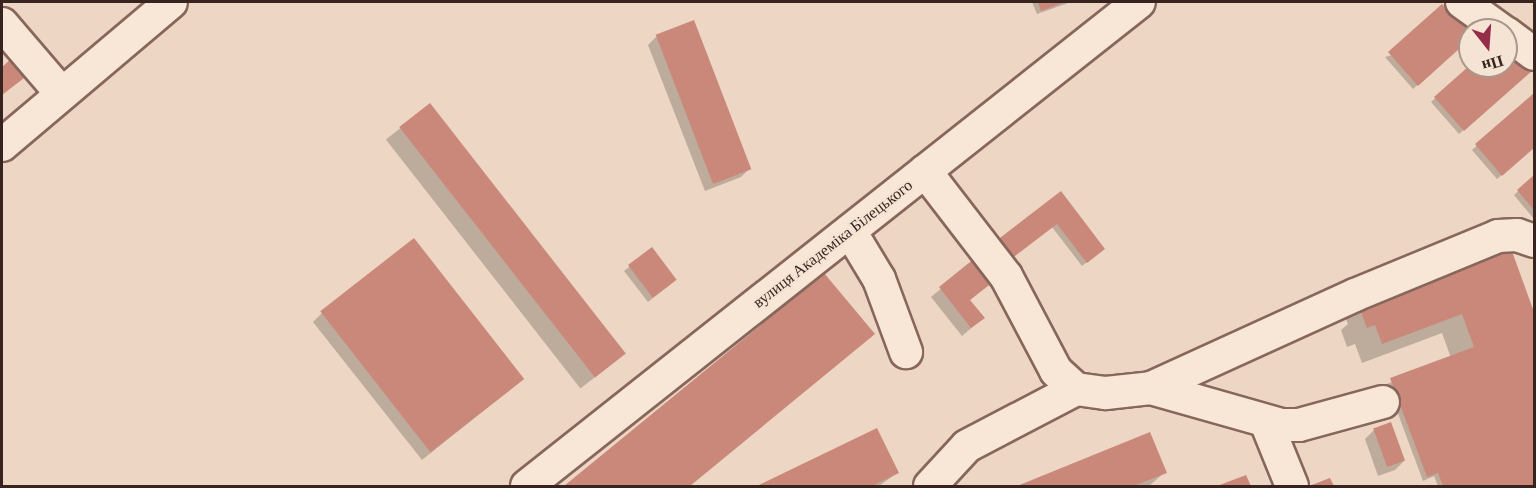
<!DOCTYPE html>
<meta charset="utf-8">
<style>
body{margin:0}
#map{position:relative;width:1536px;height:488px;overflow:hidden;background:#edd6c4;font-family:"Crimson Pro",serif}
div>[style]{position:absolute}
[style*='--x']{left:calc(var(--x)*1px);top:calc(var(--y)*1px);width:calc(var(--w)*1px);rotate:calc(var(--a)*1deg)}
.shadow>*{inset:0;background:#0003;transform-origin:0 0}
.building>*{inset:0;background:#ca887b;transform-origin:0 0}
.roads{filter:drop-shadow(2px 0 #87675b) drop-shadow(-2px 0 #87675b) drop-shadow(0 2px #87675b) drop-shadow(0 -2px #87675b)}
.minor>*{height:32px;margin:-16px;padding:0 16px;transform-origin:16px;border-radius:16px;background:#f8e6d7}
span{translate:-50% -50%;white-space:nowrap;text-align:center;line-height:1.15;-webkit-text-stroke:4.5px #f5e3d4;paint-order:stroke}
.street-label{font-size:16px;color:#38241f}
.frame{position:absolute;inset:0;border:3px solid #38241f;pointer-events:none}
.north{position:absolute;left:1458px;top:18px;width:60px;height:60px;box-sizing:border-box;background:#f5e3d4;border:2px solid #a9978c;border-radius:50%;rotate:163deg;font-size:16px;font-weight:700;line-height:24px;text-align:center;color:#38241f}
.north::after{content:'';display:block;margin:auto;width:21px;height:27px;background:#952d48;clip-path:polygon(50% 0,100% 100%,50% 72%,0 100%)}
</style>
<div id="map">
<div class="shadow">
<i style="clip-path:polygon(1032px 2px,1071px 2px,1037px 14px)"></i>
<i style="clip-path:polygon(1470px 33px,1470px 38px,1413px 89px,1385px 57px)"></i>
<i style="clip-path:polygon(657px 36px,750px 168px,741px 177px,705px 191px,648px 45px)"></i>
<i style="clip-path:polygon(1506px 53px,1526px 75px,1459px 134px,1431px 102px,1471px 66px,1506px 66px)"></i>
<i style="clip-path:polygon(1534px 95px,1534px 147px,1497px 179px,1472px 150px)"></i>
<i style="left:430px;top:105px;width:316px;height:56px;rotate:52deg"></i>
<i style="clip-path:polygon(1534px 177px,1534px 219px,1514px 195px)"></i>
<i style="clip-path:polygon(1060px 193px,1099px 253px,1082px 266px,1052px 227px)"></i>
<i style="clip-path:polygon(1508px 245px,1534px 317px,1534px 486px,1438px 486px,1434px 476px,1423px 481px,1387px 384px,1451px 358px,1442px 333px,1362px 363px,1355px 344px,1347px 347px,1341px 330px,1348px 324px,1345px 317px,1365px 297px)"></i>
<i style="clip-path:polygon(652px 249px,671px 284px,648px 302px,624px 271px)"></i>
<i style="clip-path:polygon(975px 261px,991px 282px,969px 301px,983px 318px,962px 336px,931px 297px)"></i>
<i style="clip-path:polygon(823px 275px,868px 338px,689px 486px,566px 486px)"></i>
<i style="clip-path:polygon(322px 313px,523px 379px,422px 460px,313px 322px)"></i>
<i style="clip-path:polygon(877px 430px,897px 473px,879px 486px,761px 486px)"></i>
<i style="clip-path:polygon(1374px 430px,1404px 461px,1395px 470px,1378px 476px,1365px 439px)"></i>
<i style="clip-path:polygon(1149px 434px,1165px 472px,1149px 486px,1020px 486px)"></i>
</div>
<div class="building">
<i style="clip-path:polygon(1038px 2px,1065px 2px,1041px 11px)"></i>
<i style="clip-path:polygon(1442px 4px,1470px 31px,1470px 39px,1418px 86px,1388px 52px)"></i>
<i style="left:694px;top:20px;width:160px;height:41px;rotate:69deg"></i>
<i style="clip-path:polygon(1506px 51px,1514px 59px,1518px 55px,1532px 71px,1464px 131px,1434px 97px,1469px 66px,1506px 66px)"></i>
<i style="clip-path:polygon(10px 60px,24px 78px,2px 95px,2px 67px)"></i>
<i style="clip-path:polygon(1534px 93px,1534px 148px,1502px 176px,1475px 144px)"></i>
<i style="left:430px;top:103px;width:318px;height:39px;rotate:52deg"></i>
<i style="clip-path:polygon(1534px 175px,1534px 210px,1517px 190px)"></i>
<i style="clip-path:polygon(1061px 191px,1105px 249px,1087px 263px,1057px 224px,1011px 259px,996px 241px)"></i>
<i style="left:414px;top:238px;width:179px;height:119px;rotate:52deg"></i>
<i style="clip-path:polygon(1509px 243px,1534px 312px,1534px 486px,1443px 486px,1438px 473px,1427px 477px,1390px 378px,1474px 347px,1462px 314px,1382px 344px,1375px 325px,1367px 328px,1360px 309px)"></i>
<i style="left:652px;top:247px;width:41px;height:30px;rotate:53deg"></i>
<i style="clip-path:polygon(975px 258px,993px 282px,970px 300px,985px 318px,971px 328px,939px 287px)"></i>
<i style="clip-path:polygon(824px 273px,875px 334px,690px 486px,564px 486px)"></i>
<i style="left:1391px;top:422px;width:41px;height:19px;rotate:70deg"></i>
<i style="clip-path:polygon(877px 428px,899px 473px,872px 486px,757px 486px)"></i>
<i style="clip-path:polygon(1150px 432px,1167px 473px,1133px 486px,1017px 486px)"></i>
<i style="clip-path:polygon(1246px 475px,1251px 486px,1217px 486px)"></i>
<i style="clip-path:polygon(1330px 478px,1334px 486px,1309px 486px)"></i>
</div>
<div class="roads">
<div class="minor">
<i style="--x:1462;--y:2;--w:48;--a:35.7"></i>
<i style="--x:2;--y:24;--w:92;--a:49.4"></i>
<i style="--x:1506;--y:33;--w:35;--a:37"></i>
<i style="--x:2;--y:145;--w:221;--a:-40.2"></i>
<i style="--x:925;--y:171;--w:133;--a:52.4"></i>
<i style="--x:1006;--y:276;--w:107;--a:62.2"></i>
<i style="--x:1056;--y:371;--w:27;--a:42"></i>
<i style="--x:1076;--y:389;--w:30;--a:8"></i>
<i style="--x:1106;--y:393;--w:45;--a:-6.3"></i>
<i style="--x:1151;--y:388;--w:136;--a:15.8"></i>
<i style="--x:1282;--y:425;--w:17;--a:0"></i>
<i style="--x:1299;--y:425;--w:87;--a:-15.3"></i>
<i style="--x:850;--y:231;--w:56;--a:58.9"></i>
<i style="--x:879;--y:279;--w:78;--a:69.7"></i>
<i style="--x:1151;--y:388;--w:224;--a:-24.5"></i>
<i style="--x:1355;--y:295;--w:155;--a:-22.4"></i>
<i style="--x:1498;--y:236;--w:19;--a:-3"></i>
<i style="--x:1517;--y:235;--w:18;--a:19"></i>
<i style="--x:1266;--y:422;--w:69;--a:67.9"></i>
<i style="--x:527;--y:486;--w:780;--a:-38.34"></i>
<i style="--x:930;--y:486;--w:54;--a:-47.2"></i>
<i style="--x:967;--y:446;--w:123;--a:-27.6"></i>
</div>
</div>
<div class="street-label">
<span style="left:833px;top:244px;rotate:-38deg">вулиця Академіка Білецького</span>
</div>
<div class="frame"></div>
<div class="north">Пн</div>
</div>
